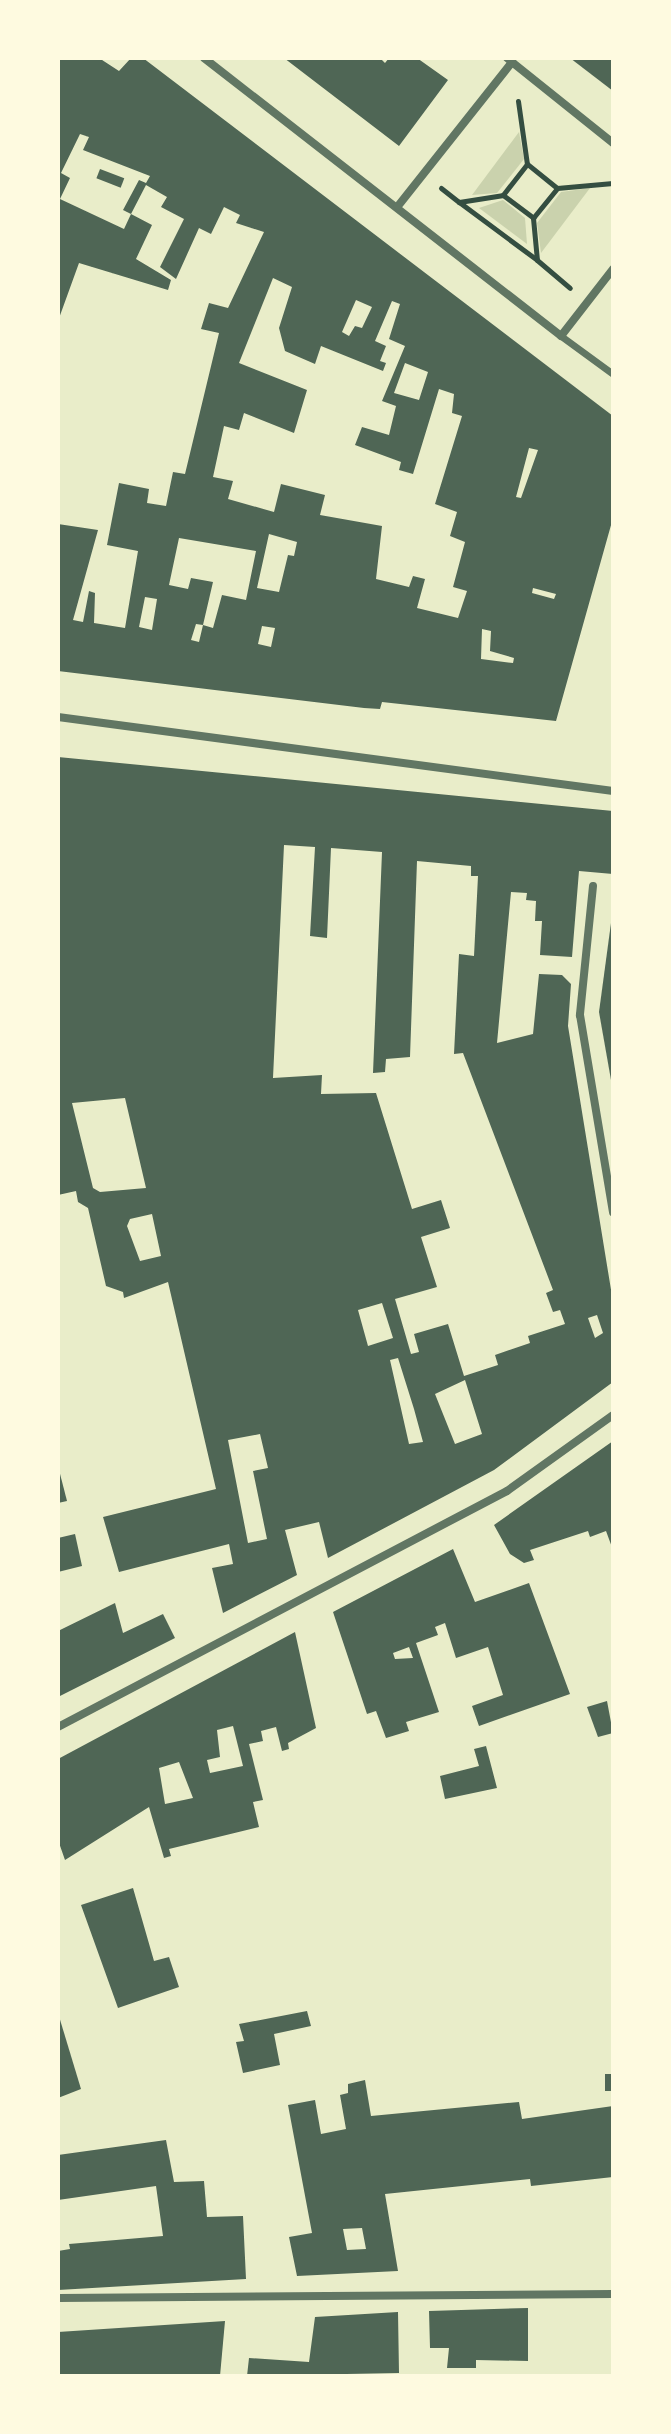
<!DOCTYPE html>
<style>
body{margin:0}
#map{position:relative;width:671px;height:2434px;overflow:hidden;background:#e9edc9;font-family:"Source Serif 4",serif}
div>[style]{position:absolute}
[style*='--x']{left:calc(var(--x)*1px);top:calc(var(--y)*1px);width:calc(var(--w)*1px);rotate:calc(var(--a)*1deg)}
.green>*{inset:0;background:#cad2ad}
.building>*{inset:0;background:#4f6655;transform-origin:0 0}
.path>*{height:5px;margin:-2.5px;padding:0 2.5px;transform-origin:2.5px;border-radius:2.5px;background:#344e41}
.pedestrian>*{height:7px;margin:-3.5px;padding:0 3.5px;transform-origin:3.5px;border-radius:3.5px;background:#617663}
.minor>*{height:8px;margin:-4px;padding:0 4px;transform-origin:4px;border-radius:4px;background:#617663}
span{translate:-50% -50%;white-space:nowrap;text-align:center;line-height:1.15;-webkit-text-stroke:6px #fefae0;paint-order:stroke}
.frame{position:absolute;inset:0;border:60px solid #fefae0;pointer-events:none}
</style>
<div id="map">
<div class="green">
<i style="clip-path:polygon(519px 132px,524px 159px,497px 193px,472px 195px)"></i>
<i style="clip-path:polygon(590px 188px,541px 253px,537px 223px,561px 192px)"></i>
<i style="clip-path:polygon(503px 200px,525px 218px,527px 244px,479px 208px)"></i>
</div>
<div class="building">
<i style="clip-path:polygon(evenodd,58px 58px,99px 58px,119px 71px,131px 58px,143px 58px,613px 416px,613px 518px,556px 721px,382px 702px,380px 709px,364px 708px,58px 671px,58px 524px,98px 530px,73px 620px,83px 622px,89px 591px,95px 593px,94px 623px,125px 628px,138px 551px,107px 545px,119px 483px,149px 489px,147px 503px,166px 506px,173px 472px,185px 474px,219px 333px,201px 329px,209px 303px,228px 308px,264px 232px,236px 223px,240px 215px,224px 207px,211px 234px,199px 228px,176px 279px,160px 267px,184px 219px,161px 207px,167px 197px,146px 185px,131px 214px,152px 225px,136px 259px,171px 280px,168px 290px,79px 263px,58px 321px,58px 58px,80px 134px,89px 137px,83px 150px,150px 176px,146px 183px,139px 180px,123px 210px,131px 214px,124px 229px,60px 199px,70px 178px,61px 173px,80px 134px,58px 58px,273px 278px,292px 287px,279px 328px,285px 351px,315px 364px,321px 346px,383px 371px,386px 363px,380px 361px,386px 346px,375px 341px,392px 301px,400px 304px,389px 339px,405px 346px,382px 401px,396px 406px,389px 435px,362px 427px,355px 445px,401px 462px,399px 470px,413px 474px,439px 389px,454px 394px,452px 413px,462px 416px,435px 504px,457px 512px,450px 536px,465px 542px,453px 587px,467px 591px,458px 618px,417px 608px,425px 579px,413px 576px,409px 587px,376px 579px,382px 526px,320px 515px,325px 495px,281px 484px,274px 512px,228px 499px,233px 481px,213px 477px,224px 426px,239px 430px,244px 413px,294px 433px,307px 390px,239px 363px,273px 278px,58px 58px,356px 300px,372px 307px,362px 328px,355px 326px,349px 336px,342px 332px,356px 300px,58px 58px,405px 363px,428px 372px,419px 400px,394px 393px,405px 363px,58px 58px,529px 448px,538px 450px,521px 498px,516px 497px,529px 448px,58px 58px,269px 534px,297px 542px,294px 556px,288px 555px,279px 592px,257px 588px,269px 534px,58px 58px,179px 538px,256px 551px,246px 600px,222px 595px,213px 628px,203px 625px,213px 582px,191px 578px,188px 589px,169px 585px,179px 538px,58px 58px,533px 588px,556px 594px,554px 599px,532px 593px,533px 588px,58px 58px,145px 597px,157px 599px,152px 630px,139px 627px,145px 597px,58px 58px,196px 624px,203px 625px,199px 642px,191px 640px,196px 624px,58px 58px,262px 626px,275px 628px,271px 647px,258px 644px,262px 626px,58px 58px,482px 629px,491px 631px,490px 651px,514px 658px,513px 663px,481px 659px,482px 629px)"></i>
<i style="clip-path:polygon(284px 58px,380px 58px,385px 63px,389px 58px,417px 58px,448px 80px,399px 146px)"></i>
<i style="clip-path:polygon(570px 58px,613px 58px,613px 91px)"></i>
<i style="left:100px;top:169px;width:26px;height:10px;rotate:21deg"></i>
<i style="clip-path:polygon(evenodd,58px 757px,613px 811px,613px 874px,579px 871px,572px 957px,540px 955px,542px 921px,535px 921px,536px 901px,526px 900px,527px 893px,511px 892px,497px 1043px,533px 1034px,539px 974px,562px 975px,571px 984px,568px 1026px,613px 1302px,613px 1382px,494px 1470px,328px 1558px,319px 1522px,285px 1530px,297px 1575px,223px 1613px,212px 1568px,233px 1564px,229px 1544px,119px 1572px,103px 1517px,216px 1489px,168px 1282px,124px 1298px,123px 1292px,106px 1286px,88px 1208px,78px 1202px,76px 1191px,58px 1195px,58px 757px,284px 845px,315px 847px,310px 936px,327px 938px,331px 848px,382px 852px,373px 1073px,385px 1072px,386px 1059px,410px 1057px,417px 861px,471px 866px,471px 876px,478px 876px,474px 956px,459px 954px,454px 1054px,463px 1053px,553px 1290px,546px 1293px,553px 1312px,560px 1310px,565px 1324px,528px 1336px,530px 1343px,495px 1355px,498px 1365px,464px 1376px,448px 1324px,414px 1334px,419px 1352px,411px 1354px,395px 1299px,437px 1287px,421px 1237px,450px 1228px,441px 1200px,412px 1209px,376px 1093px,321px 1094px,322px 1075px,273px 1078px,284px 845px,58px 757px,125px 1098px,146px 1188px,100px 1192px,93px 1188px,72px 1103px,125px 1098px,58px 757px,152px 1214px,161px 1256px,140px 1261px,127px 1226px,130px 1219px,152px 1214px,58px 757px,382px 1303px,393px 1338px,368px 1346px,358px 1310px,382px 1303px,58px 757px,597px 1315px,603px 1333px,595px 1338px,588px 1318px,597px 1315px,58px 757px,398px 1358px,414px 1409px,423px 1442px,409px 1444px,390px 1360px,398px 1358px,58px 757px,465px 1380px,482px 1434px,455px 1444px,435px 1394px,465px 1380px,58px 757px,260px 1434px,268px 1468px,253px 1471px,267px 1539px,248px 1543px,228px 1440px,260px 1434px)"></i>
<i style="clip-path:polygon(611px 923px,613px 923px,611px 1080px,599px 1012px)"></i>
<i style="clip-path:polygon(613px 1441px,613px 1550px,606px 1531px,590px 1537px,588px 1531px,530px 1550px,534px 1560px,524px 1563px,510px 1554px,494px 1525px)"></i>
<i style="clip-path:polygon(58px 1466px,67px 1501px,58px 1503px)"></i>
<i style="clip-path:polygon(75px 1534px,82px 1566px,58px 1572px,58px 1538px)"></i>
<i style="clip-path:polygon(evenodd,453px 1549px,475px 1602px,529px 1583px,570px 1694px,479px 1726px,472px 1706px,503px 1695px,488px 1647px,456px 1658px,445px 1623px,435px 1627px,438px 1635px,416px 1643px,439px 1712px,406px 1722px,409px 1731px,386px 1738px,376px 1711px,367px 1714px,333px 1612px,453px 1549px,409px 1647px,413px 1658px,395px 1659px,393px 1653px,409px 1647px)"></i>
<i style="clip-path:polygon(115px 1603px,123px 1633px,163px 1614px,175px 1638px,58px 1697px,58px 1631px)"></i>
<i style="clip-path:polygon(evenodd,295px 1632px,316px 1728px,288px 1743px,289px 1749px,282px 1751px,276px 1727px,261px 1731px,263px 1741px,249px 1744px,263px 1800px,253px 1802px,259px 1827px,169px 1849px,171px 1856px,164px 1858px,149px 1807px,65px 1860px,58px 1840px,58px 1759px,295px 1632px,233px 1726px,243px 1766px,210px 1773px,207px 1760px,220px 1757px,217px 1730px,233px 1726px,295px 1632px,179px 1762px,193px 1798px,165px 1804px,159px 1768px,179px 1762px)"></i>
<i style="clip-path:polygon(607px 1701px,613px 1733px,598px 1737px,587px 1707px)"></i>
<i style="clip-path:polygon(486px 1746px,497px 1788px,445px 1799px,440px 1776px,479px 1766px,474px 1749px)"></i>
<i style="clip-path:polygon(133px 1888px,154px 1961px,169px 1957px,179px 1987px,118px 2008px,81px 1905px)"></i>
<i style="clip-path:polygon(307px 2011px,311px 2026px,274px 2034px,280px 2065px,243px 2073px,236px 2042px,244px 2041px,239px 2024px)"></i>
<i style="clip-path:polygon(58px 2013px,81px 2089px,58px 2098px)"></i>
<i style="left:605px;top:2074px;width:8px;height:17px"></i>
<i style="clip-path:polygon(evenodd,365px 2080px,371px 2116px,519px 2102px,522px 2119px,613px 2106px,613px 2177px,531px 2186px,530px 2179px,385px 2194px,398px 2271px,297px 2276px,289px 2237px,312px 2233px,288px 2105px,315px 2100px,321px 2134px,346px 2129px,340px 2095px,348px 2093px,348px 2084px,365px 2080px,362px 2228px,366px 2249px,347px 2250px,343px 2229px,362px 2228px)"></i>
<i style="clip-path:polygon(166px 2140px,174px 2182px,204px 2181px,207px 2217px,243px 2216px,246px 2279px,58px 2290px,58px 2251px,70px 2249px,69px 2244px,163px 2236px,156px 2186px,58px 2200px,58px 2155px)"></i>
<i style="clip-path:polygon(528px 2308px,528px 2361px,476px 2360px,476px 2368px,447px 2368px,449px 2348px,430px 2348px,429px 2311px)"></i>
<i style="clip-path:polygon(398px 2312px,399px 2373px,247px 2376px,249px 2358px,309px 2362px,315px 2317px)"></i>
<i style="clip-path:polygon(225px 2321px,220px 2376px,60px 2376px,58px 2332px)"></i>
</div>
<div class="path">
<i style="--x:518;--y:101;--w:64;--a:81.9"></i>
<i style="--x:527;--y:164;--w:39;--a:128"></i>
<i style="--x:503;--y:195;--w:38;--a:37"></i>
<i style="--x:533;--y:218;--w:38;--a:-51"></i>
<i style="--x:557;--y:188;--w:38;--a:-141"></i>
<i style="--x:441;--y:188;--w:23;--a:38"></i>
<i style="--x:459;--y:202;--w:45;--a:-9"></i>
<i style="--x:557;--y:188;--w:56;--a:-5.1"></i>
<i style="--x:459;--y:202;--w:97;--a:36.6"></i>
<i style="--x:533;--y:218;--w:42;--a:84.6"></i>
<i style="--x:537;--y:260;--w:43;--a:40.3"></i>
</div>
<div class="pedestrian">
<i style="--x:561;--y:336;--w:64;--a:36.2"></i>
</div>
<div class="minor">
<i style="--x:204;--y:58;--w:452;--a:37.9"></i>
<i style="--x:561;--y:336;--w:85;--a:-52.2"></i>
<i style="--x:507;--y:58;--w:136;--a:38.7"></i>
<i style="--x:398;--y:206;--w:184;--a:-51.6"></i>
<i style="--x:58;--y:717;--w:560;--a:7.59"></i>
<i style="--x:593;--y:886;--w:130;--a:95.8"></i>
<i style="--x:580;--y:1015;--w:200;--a:80.5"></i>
<i style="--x:58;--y:1727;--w:507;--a:-27.73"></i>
<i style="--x:507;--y:1491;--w:130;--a:-35.6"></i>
<i style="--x:58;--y:2298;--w:555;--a:-0.41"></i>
</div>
<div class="frame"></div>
</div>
